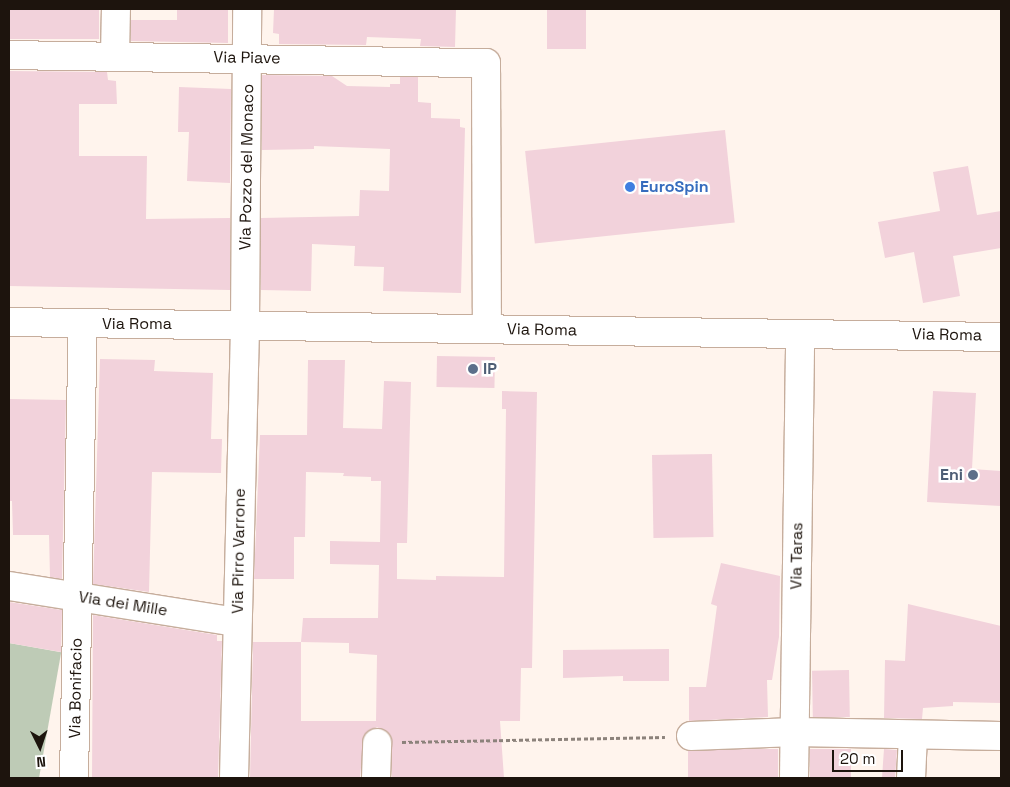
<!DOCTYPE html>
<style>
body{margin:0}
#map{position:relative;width:1010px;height:787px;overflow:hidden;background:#fff4ed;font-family:"Space Grotesk",sans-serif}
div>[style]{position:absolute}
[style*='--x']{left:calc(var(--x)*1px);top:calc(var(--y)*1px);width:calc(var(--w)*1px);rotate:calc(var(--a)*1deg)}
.green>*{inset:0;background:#becbb6;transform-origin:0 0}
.building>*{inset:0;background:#f2d2db;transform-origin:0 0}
.path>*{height:3px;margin-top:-1.5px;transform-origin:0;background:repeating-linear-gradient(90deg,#8c827b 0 4px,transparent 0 6.5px)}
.roads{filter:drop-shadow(1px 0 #c6ad9c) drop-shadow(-1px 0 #c6ad9c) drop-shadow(0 1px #c6ad9c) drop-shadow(0 -1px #c6ad9c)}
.minor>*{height:28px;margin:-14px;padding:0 14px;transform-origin:14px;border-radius:14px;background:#fff}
.dots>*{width:14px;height:14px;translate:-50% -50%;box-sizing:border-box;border:2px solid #fff;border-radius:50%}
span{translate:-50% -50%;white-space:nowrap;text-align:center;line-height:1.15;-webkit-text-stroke:5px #fff;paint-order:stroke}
.street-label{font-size:16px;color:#1d140d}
.shop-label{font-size:16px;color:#366cbe;font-weight:700}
.left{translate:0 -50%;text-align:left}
.service-label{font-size:16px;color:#4e5e75;font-weight:700}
.right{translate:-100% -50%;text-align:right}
.frame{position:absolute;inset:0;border:10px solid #1d140d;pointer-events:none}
.north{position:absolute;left:15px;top:722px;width:50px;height:50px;-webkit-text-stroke:4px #fff;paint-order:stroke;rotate:176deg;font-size:14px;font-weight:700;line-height:20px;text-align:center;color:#1d140d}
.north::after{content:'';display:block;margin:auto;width:18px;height:22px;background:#1d140d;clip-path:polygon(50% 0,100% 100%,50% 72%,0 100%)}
.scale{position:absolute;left:832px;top:750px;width:71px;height:22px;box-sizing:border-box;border:2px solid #1d140d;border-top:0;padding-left:6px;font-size:15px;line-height:18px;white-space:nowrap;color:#1d140d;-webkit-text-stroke:4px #fff;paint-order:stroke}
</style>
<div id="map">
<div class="green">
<i style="left:9px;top:643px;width:53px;height:135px;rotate:10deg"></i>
</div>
<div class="building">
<i style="left:10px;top:9px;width:89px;height:30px"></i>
<i style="clip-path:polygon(228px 9px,228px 43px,131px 41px,131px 20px,177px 20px,177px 10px)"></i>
<i style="clip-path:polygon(274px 9px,456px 9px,455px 47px,420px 46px,421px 39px,367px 37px,366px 45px,279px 44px,279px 34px,273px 33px)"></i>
<i style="left:547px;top:9px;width:39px;height:40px"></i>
<i style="clip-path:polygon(9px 71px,107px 72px,108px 80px,116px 81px,117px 104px,79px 104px,79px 156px,147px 156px,146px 219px,230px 218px,230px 290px,9px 286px)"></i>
<i style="clip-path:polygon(262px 75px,332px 76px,347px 86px,390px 87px,390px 84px,400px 84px,400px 77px,418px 77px,418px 102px,431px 103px,431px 118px,460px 119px,460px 127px,465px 128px,461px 293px,383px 291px,384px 267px,354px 266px,355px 246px,312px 244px,311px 291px,261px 290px,261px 218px,359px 216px,360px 190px,389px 191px,390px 149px,314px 146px,314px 149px,262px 150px)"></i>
<i style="clip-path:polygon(179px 87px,231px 89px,230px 183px,187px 181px,189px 132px,178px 132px)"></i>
<i style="left:725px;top:130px;width:93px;height:201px;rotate:84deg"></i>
<i style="clip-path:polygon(968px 166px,977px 215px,1001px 211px,1001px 248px,953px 256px,960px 296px,923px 303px,914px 252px,885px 258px,878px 222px,940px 211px,933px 172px)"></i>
<i style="left:437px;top:356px;width:58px;height:31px;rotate:1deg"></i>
<i style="clip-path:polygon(100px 359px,155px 360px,154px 371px,213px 373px,211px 439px,222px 439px,221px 473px,152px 472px,149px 592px,93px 584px)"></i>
<i style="clip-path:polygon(308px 360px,345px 360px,343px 428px,382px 429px,384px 381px,411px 382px,407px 543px,397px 543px,397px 579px,436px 580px,436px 576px,504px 577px,506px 409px,502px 409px,502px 391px,537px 392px,532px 668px,521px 668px,520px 721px,500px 721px,504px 778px,392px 778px,391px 736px,377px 727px,364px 735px,360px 778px,250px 778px,253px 642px,301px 642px,301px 721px,376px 721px,377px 655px,349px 653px,349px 643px,301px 642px,303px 618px,378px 618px,379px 565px,330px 564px,330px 541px,380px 542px,381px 481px,371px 481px,371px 477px,343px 476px,344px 473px,306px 472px,305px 537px,294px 537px,294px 579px,254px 579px,260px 435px,307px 435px)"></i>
<i style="clip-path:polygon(933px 391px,976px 393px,972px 469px,1001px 471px,1001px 506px,927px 502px)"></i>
<i style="clip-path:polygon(9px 399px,66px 400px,62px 579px,50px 577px,49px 535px,13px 535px,12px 501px,9px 501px)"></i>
<i style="left:712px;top:454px;width:83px;height:60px;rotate:89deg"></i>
<i style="clip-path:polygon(721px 563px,780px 576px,779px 637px,772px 680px,767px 680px,768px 717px,689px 721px,689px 687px,706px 687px,717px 606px,711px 604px)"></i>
<i style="clip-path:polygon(9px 602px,62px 610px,61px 652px,9px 643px)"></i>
<i style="clip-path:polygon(908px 604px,1001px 626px,1001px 703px,953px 702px,953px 706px,923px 708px,922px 719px,884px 718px,885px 660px,905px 661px)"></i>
<i style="clip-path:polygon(93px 615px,217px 635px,217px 641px,222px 641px,218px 778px,92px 778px)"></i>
<i style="clip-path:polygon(669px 649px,669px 681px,623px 681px,623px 676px,563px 678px,563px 650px)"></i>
<i style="left:849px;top:670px;width:47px;height:37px;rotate:89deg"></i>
<i style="left:778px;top:749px;width:29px;height:90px;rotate:90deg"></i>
<i style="left:810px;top:749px;width:41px;height:29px"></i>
<i style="left:884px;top:749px;width:13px;height:29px;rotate:4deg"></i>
</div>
<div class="path">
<i style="--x:402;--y:742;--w:263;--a:-1.1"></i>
</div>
<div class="roads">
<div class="minor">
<i style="--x:9;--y:55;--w:477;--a:1"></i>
<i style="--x:486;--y:63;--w:266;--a:89.8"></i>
<i style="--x:115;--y:55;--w:46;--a:-88.8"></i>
<i style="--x:9;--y:322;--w:992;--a:0.87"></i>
<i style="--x:9;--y:586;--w:231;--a:9"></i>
<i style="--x:691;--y:736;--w:104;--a:-2.2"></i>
<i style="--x:795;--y:732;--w:206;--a:1.1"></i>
<i style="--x:74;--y:778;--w:455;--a:-88.9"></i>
<i style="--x:234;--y:778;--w:454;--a:-88.6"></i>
<i style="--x:245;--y:324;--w:315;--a:-89.6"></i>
<i style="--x:376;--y:778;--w:35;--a:-88"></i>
<i style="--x:794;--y:778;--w:443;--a:-89.2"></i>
<i style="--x:911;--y:778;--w:43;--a:-87.3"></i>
</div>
</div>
<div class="dots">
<i style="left:630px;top:187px;background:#3f7fe0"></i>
<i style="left:473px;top:369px;background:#5c6f8a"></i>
<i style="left:973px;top:475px;background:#5c6f8a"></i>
</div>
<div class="street-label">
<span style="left:247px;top:58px;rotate:1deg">Via Piave</span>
<span style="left:247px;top:167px;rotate:-89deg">Via Pozzo del Monaco</span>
<span style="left:137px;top:324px">Via Roma</span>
<span style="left:542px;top:330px;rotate:1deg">Via Roma</span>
<span style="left:947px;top:335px;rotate:1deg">Via Roma</span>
<span style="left:239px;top:551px;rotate:-89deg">Via Pirro Varrone</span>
<span style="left:797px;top:556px;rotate:-89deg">Via Taras</span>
<span style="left:123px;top:604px;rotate:9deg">Via dei Mille</span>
<span style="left:76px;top:688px;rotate:-89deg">Via Bonifacio</span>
</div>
<div class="shop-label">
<span class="left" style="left:640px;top:187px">EuroSpin</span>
</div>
<div class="service-label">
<span class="left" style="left:483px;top:369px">IP</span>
<span class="right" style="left:963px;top:475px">Eni</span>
</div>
<div class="frame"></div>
<div class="north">N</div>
<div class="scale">20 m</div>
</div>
